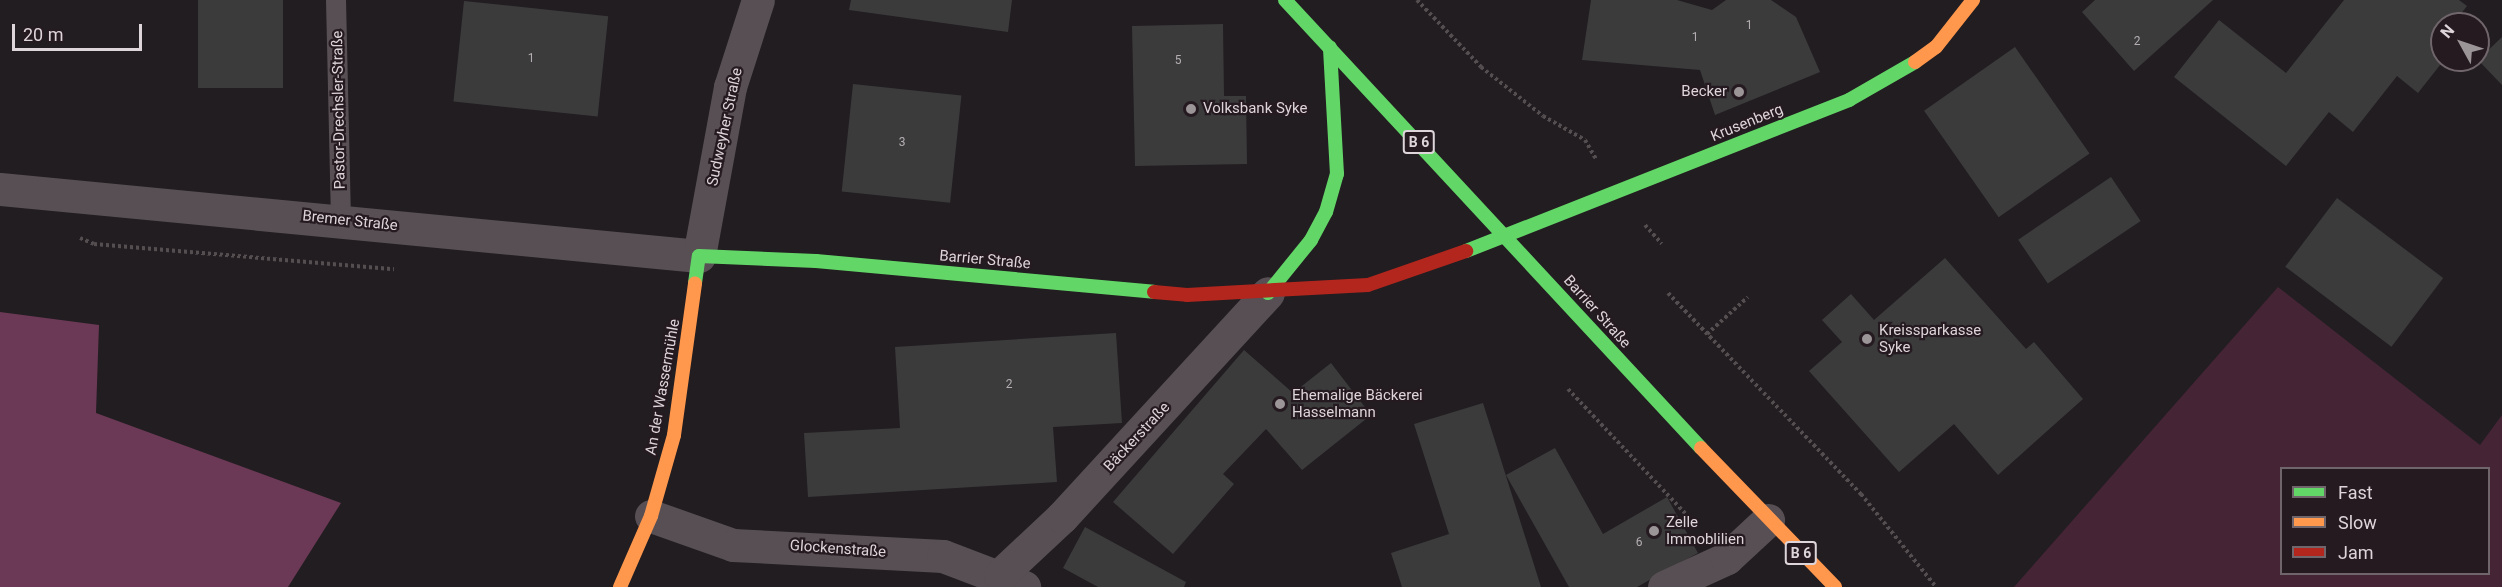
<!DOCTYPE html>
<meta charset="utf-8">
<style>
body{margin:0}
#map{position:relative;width:2502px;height:587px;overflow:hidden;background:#221d20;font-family:Roboto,sans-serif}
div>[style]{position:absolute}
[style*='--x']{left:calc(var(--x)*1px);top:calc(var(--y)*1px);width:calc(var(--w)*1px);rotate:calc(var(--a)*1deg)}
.green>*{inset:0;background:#452436}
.forest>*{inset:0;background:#6b3956}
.building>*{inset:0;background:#3b3b3c;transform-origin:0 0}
.path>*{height:4px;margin-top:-2px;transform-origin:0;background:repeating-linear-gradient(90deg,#554e51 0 3px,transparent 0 6px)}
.lane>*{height:20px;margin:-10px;padding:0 10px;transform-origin:10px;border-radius:10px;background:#574f53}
.street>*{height:33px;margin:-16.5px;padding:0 16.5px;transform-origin:16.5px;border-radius:16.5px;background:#574f53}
.fast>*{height:14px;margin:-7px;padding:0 7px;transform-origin:7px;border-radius:7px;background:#63d668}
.slow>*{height:14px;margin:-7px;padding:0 7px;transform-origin:7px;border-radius:7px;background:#ff974d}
.jam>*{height:14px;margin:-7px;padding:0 7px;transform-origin:7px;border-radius:7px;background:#b3261e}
.dots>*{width:16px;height:16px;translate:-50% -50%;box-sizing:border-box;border:3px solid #251a20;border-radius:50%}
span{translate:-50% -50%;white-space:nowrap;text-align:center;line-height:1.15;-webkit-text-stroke:4.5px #251a20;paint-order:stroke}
.number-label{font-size:12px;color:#b4aeb2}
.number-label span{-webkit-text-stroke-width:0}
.shield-label span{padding:2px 4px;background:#251a20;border:2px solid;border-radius:4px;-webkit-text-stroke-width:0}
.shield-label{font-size:14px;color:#ddd5d9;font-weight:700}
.poi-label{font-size:15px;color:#ddd5d9}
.right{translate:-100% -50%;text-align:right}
.left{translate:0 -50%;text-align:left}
.street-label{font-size:15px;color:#ddd5d9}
.legend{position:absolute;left:2280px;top:467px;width:210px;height:108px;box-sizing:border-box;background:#251a20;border:2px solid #6f656a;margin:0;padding:8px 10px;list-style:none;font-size:18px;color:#ddd5d9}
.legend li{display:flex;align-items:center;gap:12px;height:30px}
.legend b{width:30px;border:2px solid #6f656a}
.north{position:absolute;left:2430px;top:12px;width:60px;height:60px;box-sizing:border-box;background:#251a20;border:2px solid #6f656a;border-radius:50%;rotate:310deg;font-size:16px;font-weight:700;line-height:24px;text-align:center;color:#ddd5d9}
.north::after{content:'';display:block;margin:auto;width:21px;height:27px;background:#9c9598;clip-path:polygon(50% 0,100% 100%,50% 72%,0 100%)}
.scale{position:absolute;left:12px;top:24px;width:130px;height:27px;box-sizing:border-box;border:3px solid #ddd5d9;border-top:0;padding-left:8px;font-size:18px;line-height:21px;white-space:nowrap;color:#ddd5d9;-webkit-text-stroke:4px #251a20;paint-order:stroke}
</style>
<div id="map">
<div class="green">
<i style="clip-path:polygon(evenodd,2278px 287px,2480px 445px,2502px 415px,2502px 587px,2014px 587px,2278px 287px,2282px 468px,2488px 468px,2488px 574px,2282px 574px,2282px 468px)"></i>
</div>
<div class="forest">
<i style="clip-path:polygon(0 312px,99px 325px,96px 413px,341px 503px,288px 587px,0 587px)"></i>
</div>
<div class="building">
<i style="left:198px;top:0;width:85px;height:88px"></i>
<i style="clip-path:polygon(851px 0,1012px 0,1008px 32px,849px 10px)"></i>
<i style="clip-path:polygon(1591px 0,1677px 0,1712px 10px,1726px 0,1771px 0,1796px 17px,1820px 72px,1715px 115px,1700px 70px,1582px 60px)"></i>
<i style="clip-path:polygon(2095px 0,2213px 0,2134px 71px,2082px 12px)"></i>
<i style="clip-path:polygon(2344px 0,2459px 0,2467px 6px,2453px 24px,2442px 24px,2444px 60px,2418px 93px,2397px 76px,2353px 132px,2329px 112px,2286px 166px,2174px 77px,2219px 20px,2286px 73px)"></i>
<i style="left:464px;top:1px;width:145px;height:101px;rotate:6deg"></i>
<i style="clip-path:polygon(1223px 24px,1224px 96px,1246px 96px,1247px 164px,1135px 166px,1132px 26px)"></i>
<i style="clip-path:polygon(2502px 37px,2502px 85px,2478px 60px)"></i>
<i style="left:2015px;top:47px;width:130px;height:111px;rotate:55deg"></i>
<i style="left:853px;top:84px;width:109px;height:108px;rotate:6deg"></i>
<i style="left:2111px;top:177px;width:53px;height:112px;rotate:56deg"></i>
<i style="left:2337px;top:198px;width:133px;height:86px;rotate:37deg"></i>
<i style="clip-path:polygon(1945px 258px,2026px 349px,2034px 342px,2083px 399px,1998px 475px,1954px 424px,1899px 472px,1809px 371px,1842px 342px,1822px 320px,1851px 294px,1874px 320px)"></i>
<i style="clip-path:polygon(1116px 333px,1122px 423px,1053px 427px,1057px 482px,808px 497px,804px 433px,900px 428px,895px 347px)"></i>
<i style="clip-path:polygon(1244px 350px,1293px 393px,1331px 363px,1371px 415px,1302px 470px,1266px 429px,1223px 474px,1234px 484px,1173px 554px,1113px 502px)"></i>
<i style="clip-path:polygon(1483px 403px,1541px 587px,1402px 587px,1391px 553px,1449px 534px,1414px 424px)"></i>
<i style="clip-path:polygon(1555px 448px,1603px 534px,1667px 497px,1698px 553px,1637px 587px,1569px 587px,1506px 475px)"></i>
<i style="clip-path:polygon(1085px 527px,1186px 582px,1184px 587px,1098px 587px,1063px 568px)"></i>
</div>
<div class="path">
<i style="--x:1417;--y:0;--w:93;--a:46.3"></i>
<i style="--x:1481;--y:67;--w:79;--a:38.3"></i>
<i style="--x:1543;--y:116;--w:48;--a:29.7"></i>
<i style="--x:1585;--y:140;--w:22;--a:60"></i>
<i style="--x:1645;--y:225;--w:25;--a:48"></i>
<i style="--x:80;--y:238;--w:15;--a:23"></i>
<i style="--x:94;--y:244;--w:301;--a:4.8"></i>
<i style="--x:1668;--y:293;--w:279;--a:46.2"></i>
<i style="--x:1861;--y:494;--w:119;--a:51.1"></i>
<i style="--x:1707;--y:334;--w:55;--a:-42.1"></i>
<i style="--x:1568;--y:389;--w:191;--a:46.7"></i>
</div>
<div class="lane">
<i style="--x:336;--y:0;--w:220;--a:88.7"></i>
</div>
<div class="street">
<i style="--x:0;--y:189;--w:702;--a:5.48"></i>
<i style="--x:699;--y:256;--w:172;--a:-79.6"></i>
<i style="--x:730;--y:87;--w:91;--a:-72.2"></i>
<i style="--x:651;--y:516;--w:87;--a:19.5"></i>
<i style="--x:733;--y:545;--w:210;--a:3"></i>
<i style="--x:943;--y:556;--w:87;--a:20.9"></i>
<i style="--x:1000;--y:575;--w:85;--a:-43.1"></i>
<i style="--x:1062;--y:517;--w:304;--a:-47.4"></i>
<i style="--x:1664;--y:587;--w:69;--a:-24.7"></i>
<i style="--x:1727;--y:558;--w:56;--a:-42.8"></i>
</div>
<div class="fast">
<i style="--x:1285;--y:0;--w:611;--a:47.12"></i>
<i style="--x:1466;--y:251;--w:412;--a:-21.5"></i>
<i style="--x:1849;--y:100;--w:76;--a:-29.9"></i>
<i style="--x:695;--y:283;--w:27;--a:-82"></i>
<i style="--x:699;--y:256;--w:117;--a:2.4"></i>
<i style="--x:816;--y:261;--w:339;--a:5.2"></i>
<i style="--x:1268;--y:293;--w:68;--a:-50.9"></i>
<i style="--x:1311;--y:240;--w:32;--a:-62"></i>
<i style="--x:1326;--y:212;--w:40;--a:-74"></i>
<i style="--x:1337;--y:174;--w:127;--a:-93.2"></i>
</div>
<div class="slow">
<i style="--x:1915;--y:62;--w:26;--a:-36"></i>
<i style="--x:1936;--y:47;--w:60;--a:-51.8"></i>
<i style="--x:1701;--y:448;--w:193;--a:46"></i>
<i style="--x:620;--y:587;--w:77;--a:-66.4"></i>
<i style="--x:651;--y:516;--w:84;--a:-74.1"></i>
<i style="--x:674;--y:435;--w:153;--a:-82.1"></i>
</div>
<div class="jam">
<i style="--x:1154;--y:292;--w:33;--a:5"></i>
<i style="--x:1187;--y:295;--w:181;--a:-3.2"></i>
<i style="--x:1368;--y:285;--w:104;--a:-19.1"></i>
</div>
<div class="dots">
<i style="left:1739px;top:92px;background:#9c9598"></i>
<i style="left:1191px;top:109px;background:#9c9598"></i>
<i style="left:1867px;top:339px;background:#9c9598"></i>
<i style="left:1280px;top:404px;background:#9c9598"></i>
<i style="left:1654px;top:531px;background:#9c9598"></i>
</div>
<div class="number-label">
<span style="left:1749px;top:26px">1</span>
<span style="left:1695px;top:38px">1</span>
<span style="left:2137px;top:42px">2</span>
<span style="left:531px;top:59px">1</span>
<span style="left:1178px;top:61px">5</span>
<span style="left:902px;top:143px">3</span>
<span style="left:1009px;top:385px">2</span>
<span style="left:1639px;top:543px">6</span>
</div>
<div class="shield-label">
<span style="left:1419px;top:142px">B 6</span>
<span style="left:1801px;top:553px">B 6</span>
</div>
<div class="poi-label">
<span class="right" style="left:1727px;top:92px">Becker</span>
<span class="left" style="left:1203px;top:109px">Volksbank Syke</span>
<span class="left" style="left:1879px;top:339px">Kreissparkasse<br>Syke</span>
<span class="left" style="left:1292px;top:404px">Ehemalige Bäckerei<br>Hasselmann</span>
<span class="left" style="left:1666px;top:531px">Zelle<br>Immoblilien</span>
</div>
<div class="street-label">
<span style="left:339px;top:110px;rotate:-91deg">Pastor-Drechsler-Straße</span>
<span style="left:1747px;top:123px;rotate:-22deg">Krusenberg</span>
<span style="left:725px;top:127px;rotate:-78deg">Sudweyher Straße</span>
<span style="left:350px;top:221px;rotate:6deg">Bremer Straße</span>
<span style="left:985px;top:260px;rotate:5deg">Barrier Straße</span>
<span style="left:1597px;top:312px;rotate:48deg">Barrier Straße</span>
<span style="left:663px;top:387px;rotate:-80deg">An der Wassermühle</span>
<span style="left:1137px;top:437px;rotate:-47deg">Bäckerstraße</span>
<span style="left:838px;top:549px;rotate:4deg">Glockenstraße</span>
</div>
<ul class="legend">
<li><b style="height:8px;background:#63d668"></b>Fast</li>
<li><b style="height:8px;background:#ff974d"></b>Slow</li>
<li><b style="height:8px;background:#b3261e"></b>Jam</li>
</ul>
<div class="north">N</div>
<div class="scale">20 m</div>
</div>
